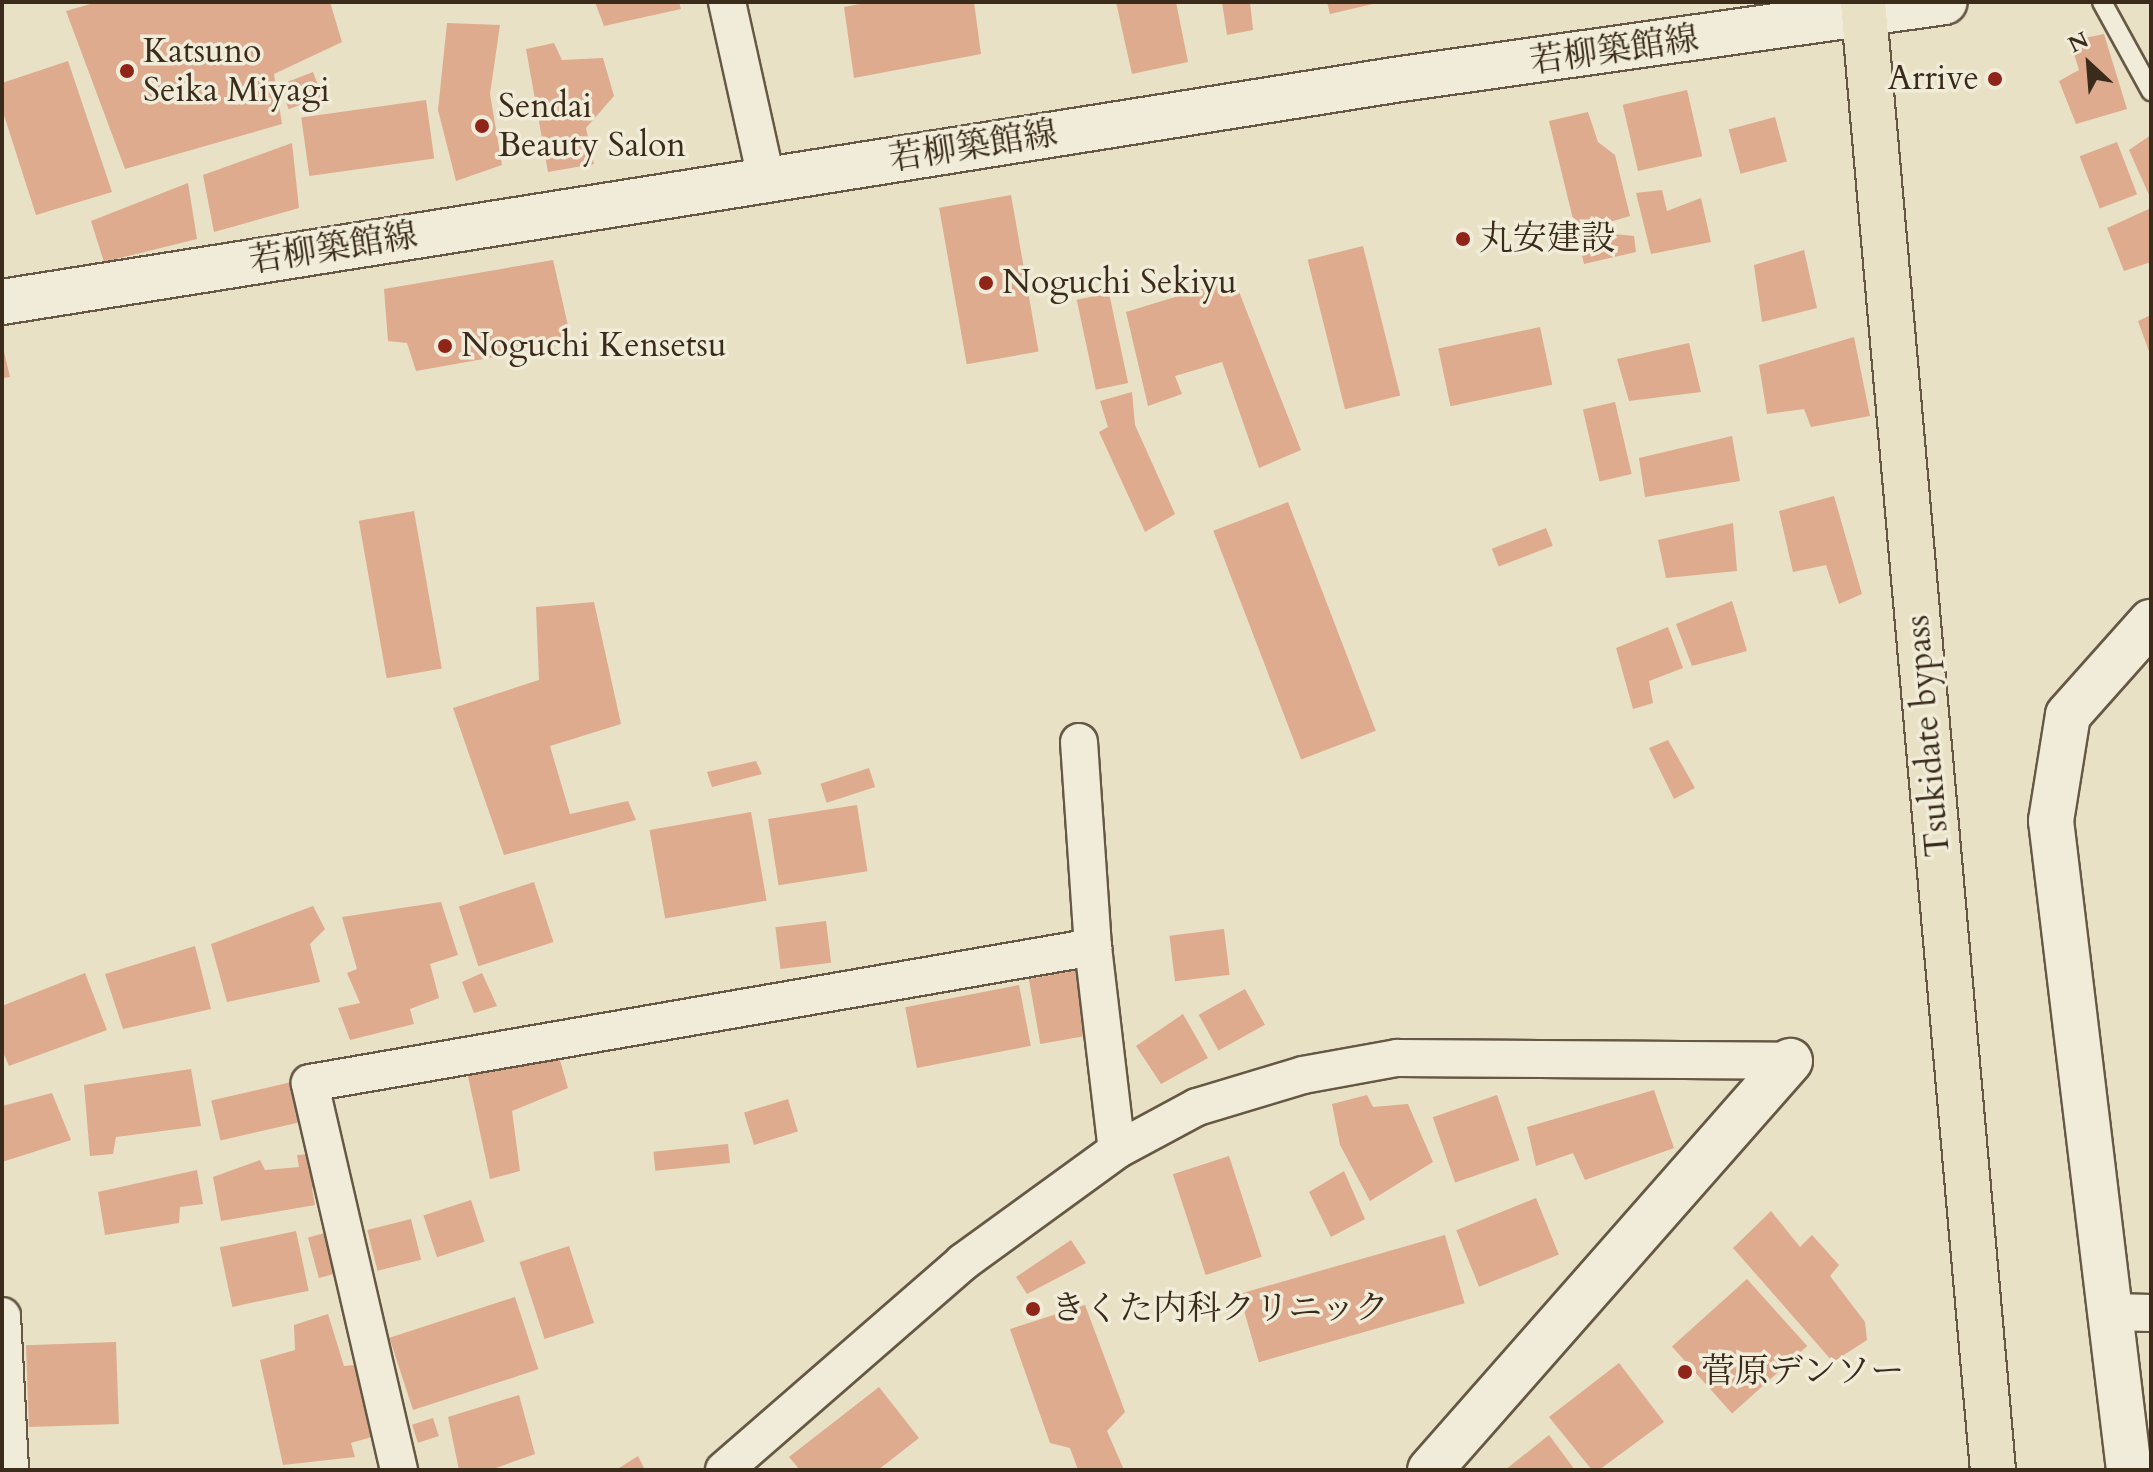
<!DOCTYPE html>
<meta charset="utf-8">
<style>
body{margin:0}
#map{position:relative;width:2153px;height:1472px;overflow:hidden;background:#e8e1c5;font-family:Cardo,"Noto Serif JP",serif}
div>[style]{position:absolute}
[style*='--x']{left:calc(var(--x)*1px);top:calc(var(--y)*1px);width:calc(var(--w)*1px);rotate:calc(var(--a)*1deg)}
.building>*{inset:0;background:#deab8e;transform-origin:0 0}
.roads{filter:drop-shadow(2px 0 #665845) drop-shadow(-2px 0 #665845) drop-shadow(0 2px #665845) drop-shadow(0 -2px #665845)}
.service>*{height:18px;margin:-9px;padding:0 9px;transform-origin:9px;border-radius:9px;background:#f0ecd9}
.minor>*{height:36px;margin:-18px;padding:0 18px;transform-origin:18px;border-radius:18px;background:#f0ecd9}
.tertiary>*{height:44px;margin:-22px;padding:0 22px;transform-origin:22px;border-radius:22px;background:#f0ecd9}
.secondary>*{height:44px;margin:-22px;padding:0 22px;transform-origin:22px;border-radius:22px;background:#f0ecd9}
.trunk>*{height:44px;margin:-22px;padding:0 22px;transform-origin:22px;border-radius:22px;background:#e8e1c5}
.dots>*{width:22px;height:22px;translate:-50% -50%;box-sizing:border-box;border:4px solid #f0ecd9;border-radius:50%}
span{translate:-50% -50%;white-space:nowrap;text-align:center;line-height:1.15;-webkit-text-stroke:7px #f0ecd9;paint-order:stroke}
.street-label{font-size:34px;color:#3b2b1a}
.poi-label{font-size:34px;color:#3b2b1a}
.left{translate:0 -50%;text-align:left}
.right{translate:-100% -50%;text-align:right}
.frame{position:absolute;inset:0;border:4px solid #3b2b1a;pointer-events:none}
.north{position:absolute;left:2049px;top:24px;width:80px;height:80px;-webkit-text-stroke:6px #f0ecd9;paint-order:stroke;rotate:334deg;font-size:22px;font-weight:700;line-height:32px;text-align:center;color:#3b2b1a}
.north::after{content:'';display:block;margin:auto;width:28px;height:36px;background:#3b2b1a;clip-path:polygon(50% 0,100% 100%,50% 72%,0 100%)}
</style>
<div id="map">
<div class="building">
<i style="clip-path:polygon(97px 2px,330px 2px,342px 42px,274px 74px,282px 124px,125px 169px,66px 11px)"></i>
<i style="clip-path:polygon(595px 2px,679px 2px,681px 9px,604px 26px)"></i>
<i style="clip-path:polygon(870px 2px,974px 2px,981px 54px,854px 78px,844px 7px)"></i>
<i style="clip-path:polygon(1116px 2px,1176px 2px,1188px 62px,1132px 74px)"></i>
<i style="clip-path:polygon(1222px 2px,1250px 2px,1253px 30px,1227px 35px)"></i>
<i style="clip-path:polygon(1327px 2px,1376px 2px,1377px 3px,1330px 14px)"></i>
<i style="clip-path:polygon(447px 23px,500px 25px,490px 94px,502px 165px,456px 181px,438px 110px)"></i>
<i style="clip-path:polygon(2104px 34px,2127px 109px,2076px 124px,2059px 81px,2079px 70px,2070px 41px)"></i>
<i style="clip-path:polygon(554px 43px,562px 60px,603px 58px,614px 96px,586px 128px,594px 164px,548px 172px,526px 49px)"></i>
<i style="clip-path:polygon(68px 61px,112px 192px,36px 215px,2px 109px,2px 83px)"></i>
<i style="left:313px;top:72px;width:26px;height:36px;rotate:69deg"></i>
<i style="left:1687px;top:90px;width:68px;height:66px;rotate:77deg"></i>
<i style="left:426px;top:100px;width:59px;height:126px;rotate:82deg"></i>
<i style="clip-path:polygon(1588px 112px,1598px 142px,1615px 155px,1630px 216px,1613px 221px,1613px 234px,1634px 236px,1636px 252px,1584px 264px,1549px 121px)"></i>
<i style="left:1775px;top:117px;width:46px;height:48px;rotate:75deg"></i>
<i style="clip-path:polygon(2151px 135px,2151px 193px,2149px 195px,2129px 150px)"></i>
<i style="left:2117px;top:142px;width:56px;height:40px;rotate:69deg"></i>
<i style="clip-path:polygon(292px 143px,299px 208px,214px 232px,203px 175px)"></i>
<i style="clip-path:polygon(188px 183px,197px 239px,104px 262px,91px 221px)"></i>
<i style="clip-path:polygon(1662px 190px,1667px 211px,1701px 198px,1711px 242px,1651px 254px,1636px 193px)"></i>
<i style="left:1011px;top:195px;width:159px;height:73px;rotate:80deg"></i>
<i style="clip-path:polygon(2151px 208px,2151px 262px,2124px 271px,2107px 228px)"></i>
<i style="left:1363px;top:246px;width:154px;height:57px;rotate:76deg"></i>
<i style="clip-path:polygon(1804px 250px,1817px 308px,1762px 322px,1754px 265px)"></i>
<i style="clip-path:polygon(553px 260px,572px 343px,416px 371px,407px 343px,388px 341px,384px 289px)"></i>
<i style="clip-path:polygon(1234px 279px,1301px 450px,1259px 468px,1222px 362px,1175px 376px,1182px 394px,1148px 406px,1126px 312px)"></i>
<i style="left:1109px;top:293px;width:92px;height:33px;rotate:78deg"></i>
<i style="clip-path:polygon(2151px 315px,2151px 357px,2138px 321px)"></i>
<i style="left:1540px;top:327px;width:59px;height:104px;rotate:78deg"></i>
<i style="clip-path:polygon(1854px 337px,1870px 416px,1811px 427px,1804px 409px,1767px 414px,1759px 365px)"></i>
<i style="clip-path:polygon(2px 343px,10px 377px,2px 378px)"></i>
<i style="clip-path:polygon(1689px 343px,1701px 392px,1629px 401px,1617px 359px)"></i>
<i style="clip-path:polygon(1132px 392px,1135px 425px,1175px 514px,1145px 532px,1099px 432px,1108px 427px,1100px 401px)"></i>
<i style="left:1615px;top:402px;width:74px;height:33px;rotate:77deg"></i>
<i style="clip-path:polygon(1732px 436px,1740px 481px,1645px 497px,1639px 458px)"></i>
<i style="clip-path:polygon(1834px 496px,1862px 594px,1839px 604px,1826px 565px,1793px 572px,1779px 511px)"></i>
<i style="left:1288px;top:502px;width:245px;height:80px;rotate:69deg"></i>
<i style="left:414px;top:511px;width:160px;height:56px;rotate:80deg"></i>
<i style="clip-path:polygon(1733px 523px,1737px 571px,1666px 578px,1658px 540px)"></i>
<i style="left:1546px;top:528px;width:19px;height:58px;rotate:69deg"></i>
<i style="clip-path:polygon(1732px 601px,1747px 651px,1692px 666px,1676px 624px)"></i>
<i style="clip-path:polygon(594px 602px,621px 724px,550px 746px,570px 814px,628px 801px,636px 820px,504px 855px,453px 708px,539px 680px,536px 607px)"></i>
<i style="clip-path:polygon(1668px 627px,1683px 668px,1649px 681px,1653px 703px,1633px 709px,1616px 648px)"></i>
<i style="clip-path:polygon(1668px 740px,1695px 788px,1674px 799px,1649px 748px)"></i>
<i style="clip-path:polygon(756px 761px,762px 774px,712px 787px,707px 772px)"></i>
<i style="left:869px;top:768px;width:20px;height:51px;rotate:72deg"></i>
<i style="left:857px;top:805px;width:67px;height:90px;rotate:81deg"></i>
<i style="left:751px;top:812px;width:90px;height:103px;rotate:80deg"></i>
<i style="left:534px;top:882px;width:63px;height:79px;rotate:72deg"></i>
<i style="clip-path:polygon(441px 902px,458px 955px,430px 964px,439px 998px,410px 1009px,414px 1024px,350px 1040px,338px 1008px,360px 1003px,347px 973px,357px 969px,342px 917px)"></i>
<i style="clip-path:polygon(313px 906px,325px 929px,310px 944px,320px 982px,227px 1002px,211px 944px)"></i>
<i style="left:826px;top:921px;width:42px;height:51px;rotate:83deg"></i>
<i style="left:1224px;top:929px;width:46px;height:55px;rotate:83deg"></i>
<i style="clip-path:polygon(195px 946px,211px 1009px,123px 1029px,105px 974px)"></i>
<i style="left:1085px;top:969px;width:66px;height:57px;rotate:80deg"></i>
<i style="clip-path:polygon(85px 973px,107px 1030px,9px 1066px,2px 1050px,2px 1006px)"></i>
<i style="clip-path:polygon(482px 973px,497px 1006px,474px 1013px,462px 982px)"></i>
<i style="left:1019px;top:985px;width:62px;height:116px;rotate:79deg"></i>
<i style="left:1245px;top:989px;width:41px;height:53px;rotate:61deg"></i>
<i style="clip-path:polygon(1183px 1014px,1208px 1058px,1161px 1084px,1136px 1046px)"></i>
<i style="clip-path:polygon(557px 1050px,568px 1088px,512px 1111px,520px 1171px,490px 1179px,466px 1067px)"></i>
<i style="clip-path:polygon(191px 1069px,201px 1126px,116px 1137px,113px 1154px,90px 1156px,84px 1085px)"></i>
<i style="left:296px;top:1081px;width:41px;height:87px;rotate:77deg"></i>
<i style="clip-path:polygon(1654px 1090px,1674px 1148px,1585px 1180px,1573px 1153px,1536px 1166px,1527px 1127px)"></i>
<i style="clip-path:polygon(52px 1093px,71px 1140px,2px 1162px,2px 1106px)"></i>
<i style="clip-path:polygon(1367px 1095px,1373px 1107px,1408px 1104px,1433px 1162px,1370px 1201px,1340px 1145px,1332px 1104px)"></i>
<i style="left:1497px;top:1095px;width:69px;height:68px;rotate:71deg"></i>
<i style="left:788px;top:1099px;width:34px;height:46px;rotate:73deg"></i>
<i style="left:728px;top:1144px;width:19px;height:75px;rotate:84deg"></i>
<i style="clip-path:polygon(320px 1153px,326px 1186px,312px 1188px,315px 1205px,221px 1221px,213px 1177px,260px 1160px,265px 1170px,299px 1167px,297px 1155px)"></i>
<i style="left:1229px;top:1156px;width:106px;height:59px;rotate:72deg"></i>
<i style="clip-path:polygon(197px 1170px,203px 1204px,180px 1207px,179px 1223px,105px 1235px,98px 1192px)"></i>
<i style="clip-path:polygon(1344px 1171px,1365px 1219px,1331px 1237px,1309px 1192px)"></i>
<i style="left:1536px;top:1198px;width:61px;height:86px;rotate:68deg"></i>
<i style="left:471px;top:1200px;width:44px;height:50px;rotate:72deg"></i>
<i style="clip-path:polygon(1771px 1211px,1800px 1247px,1812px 1235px,1839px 1265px,1830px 1276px,1865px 1322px,1867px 1340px,1833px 1362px,1733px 1248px)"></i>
<i style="left:411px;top:1219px;width:42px;height:45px;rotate:76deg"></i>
<i style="left:336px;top:1230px;width:42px;height:29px;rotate:75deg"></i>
<i style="left:296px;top:1231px;width:61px;height:78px;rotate:78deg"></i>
<i style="left:1445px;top:1235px;width:71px;height:214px;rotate:74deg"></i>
<i style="clip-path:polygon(1071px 1240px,1086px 1263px,1027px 1294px,1016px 1277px)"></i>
<i style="left:569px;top:1246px;width:81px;height:52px;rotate:72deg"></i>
<i style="left:1747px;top:1279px;width:90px;height:101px;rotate:48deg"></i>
<i style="left:515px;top:1297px;width:76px;height:132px;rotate:72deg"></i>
<i style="clip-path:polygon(1085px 1305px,1125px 1412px,1107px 1431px,1124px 1470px,1078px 1470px,1070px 1448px,1050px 1443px,1010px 1329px)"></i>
<i style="clip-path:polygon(328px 1314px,344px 1366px,364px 1364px,375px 1436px,351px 1443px,355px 1457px,283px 1465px,260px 1360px,295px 1350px,294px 1325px)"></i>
<i style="left:116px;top:1342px;width:82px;height:90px;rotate:88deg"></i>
<i style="clip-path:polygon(1619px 1363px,1664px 1422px,1599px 1470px,1592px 1470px,1549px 1417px)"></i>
<i style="clip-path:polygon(879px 1387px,919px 1438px,878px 1470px,800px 1470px,789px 1457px)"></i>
<i style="clip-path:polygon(519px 1395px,535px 1454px,490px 1470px,459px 1470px,448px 1417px)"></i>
<i style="left:433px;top:1418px;width:19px;height:22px;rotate:72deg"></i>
<i style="clip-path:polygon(1549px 1435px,1575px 1470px,1505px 1470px)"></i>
<i style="clip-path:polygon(638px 1456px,645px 1470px,616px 1470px)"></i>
</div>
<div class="roads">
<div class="service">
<i style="--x:2102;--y:2;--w:102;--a:61.2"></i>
</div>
<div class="minor">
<i style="--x:727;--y:2;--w:180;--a:77.5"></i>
<i style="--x:1079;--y:742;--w:205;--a:86.1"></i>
<i style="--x:1093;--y:947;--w:204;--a:83.3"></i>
<i style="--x:2110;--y:1312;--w:41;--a:1.4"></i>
<i style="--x:2;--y:1316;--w:154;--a:87"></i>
<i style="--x:399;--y:1470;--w:397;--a:-103"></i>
<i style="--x:310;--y:1083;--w:795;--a:-9.85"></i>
<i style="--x:724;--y:1470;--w:317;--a:-41"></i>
<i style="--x:963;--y:1262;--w:190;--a:-36"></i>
<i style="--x:1117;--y:1150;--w:91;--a:-28.3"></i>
<i style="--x:1197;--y:1107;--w:111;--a:-16.8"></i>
<i style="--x:1303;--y:1075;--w:96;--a:-10.3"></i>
<i style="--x:1397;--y:1058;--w:393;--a:0.4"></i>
</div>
<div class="tertiary">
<i style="--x:1430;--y:1470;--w:545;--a:-48.65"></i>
<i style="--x:2129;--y:1470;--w:654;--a:-96.85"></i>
<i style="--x:2051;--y:821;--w:107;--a:-80.9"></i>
<i style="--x:2068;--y:715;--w:125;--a:-48.3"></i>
</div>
<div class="secondary">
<i style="--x:2;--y:302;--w:1417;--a:-9.06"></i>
<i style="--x:1401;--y:79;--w:549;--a:-8.06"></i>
</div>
<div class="trunk">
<i style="--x:1863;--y:2;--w:1474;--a:84.94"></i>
</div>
</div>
<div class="dots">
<i style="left:127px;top:71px;background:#8f2418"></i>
<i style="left:1995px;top:79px;background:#8f2418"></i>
<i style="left:482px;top:126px;background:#8f2418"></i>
<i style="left:1463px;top:239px;background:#8f2418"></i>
<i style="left:986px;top:283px;background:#8f2418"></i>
<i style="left:445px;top:346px;background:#8f2418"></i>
<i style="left:1033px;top:1309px;background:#8f2418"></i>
<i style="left:1685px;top:1372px;background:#8f2418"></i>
</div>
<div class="street-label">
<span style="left:1614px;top:50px;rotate:-8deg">若柳築館線</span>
<span style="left:973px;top:146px;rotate:-9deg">若柳築館線</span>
<span style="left:333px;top:248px;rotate:-9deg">若柳築館線</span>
<span style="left:1928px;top:736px;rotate:-95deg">Tsukidate bypass</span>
</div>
<div class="poi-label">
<span class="left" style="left:143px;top:71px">Katsuno<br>Seika Miyagi</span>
<span class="right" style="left:1979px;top:79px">Arrive</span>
<span class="left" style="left:498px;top:126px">Sendai<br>Beauty Salon</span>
<span class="left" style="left:1479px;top:239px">丸安建設</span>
<span class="left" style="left:1002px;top:283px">Noguchi Sekiyu</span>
<span class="left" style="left:461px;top:346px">Noguchi Kensetsu</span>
<span class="left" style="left:1051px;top:1309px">きくた内科クリニック</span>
<span class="left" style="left:1701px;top:1372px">菅原デンソー</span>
</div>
<div class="frame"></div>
<div class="north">N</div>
</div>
